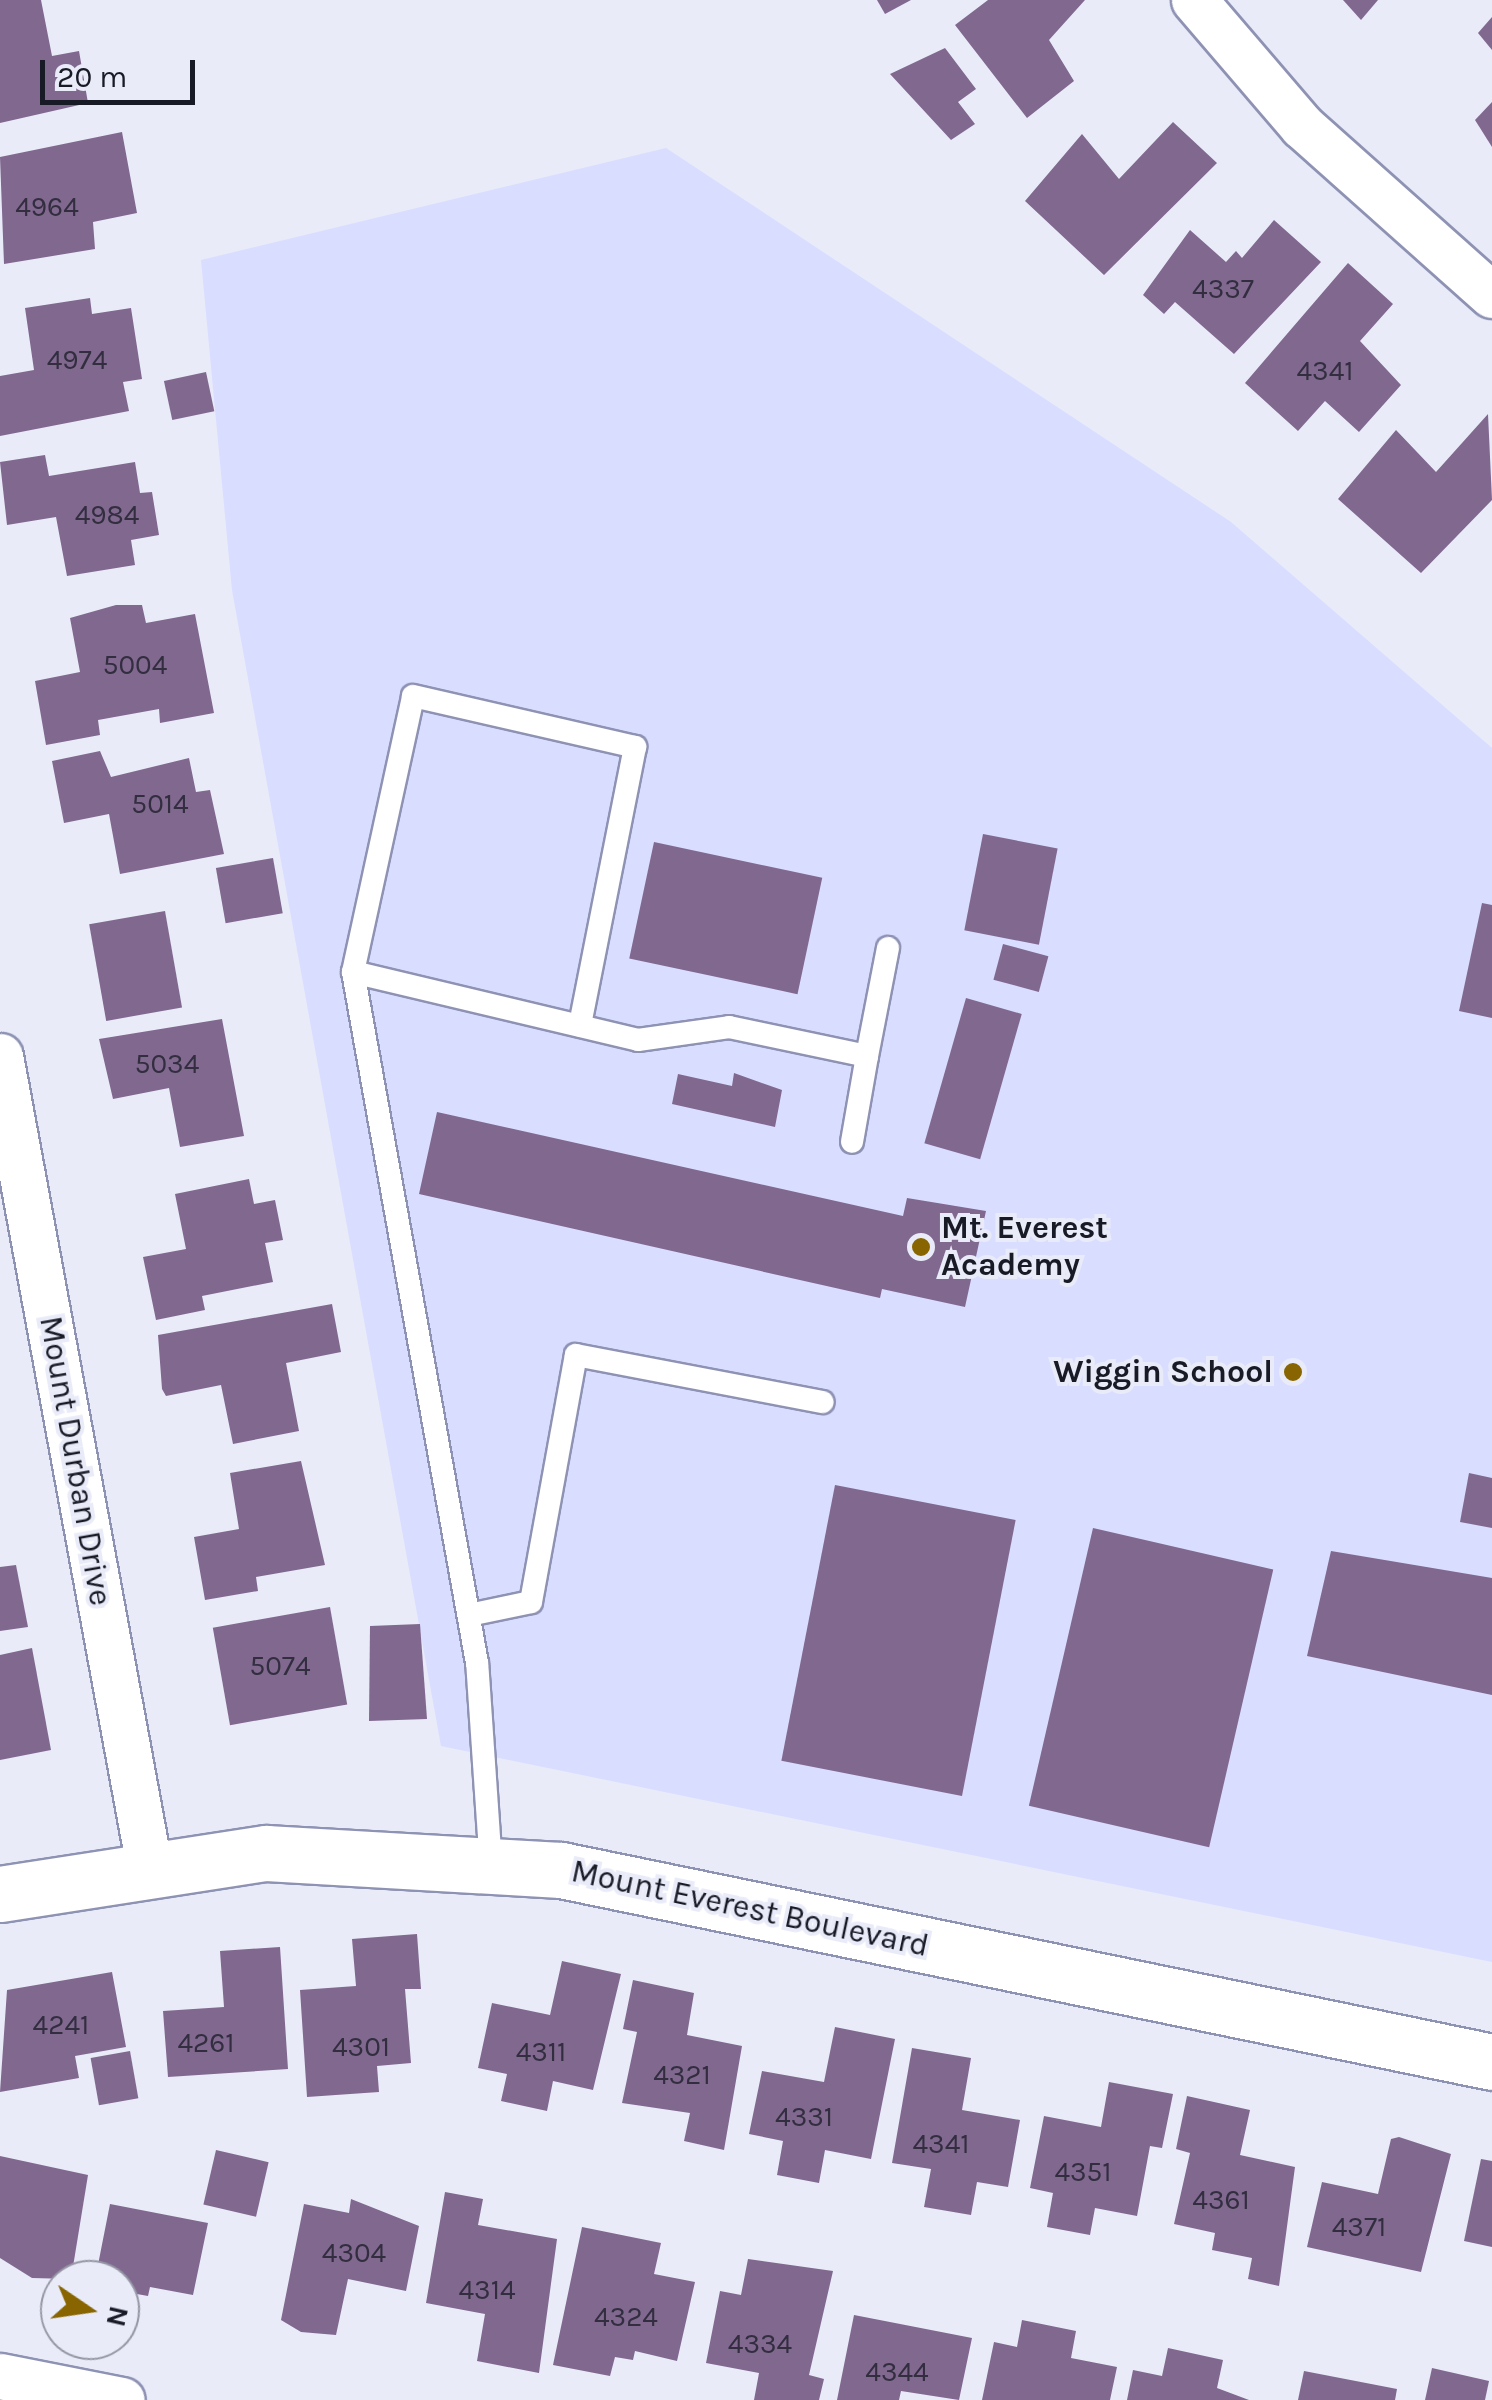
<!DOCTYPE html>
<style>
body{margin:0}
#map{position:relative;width:1492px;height:2400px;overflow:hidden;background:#e9ebf9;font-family:Karla,sans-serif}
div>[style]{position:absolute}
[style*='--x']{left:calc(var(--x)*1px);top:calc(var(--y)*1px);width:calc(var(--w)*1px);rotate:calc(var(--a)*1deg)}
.built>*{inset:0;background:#d9ddff}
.building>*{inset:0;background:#81688f;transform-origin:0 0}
.roads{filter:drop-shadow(2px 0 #8e92b3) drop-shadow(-2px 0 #8e92b3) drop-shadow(0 2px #8e92b3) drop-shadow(0 -2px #8e92b3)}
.lane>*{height:22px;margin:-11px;padding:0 11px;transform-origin:11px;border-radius:11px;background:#fff}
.street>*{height:45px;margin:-22.5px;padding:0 22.5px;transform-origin:22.5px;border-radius:22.5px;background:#fff}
.secondary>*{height:55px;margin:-27.5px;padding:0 27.5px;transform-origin:27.5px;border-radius:27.5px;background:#fff}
.dots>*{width:28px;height:28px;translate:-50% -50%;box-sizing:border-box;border:5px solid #e9ebf9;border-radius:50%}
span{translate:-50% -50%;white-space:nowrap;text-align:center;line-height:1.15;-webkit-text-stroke:8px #e9ebf9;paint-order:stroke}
.number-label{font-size:28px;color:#322e40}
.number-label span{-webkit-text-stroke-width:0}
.poi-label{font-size:32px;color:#181a26;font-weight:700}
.left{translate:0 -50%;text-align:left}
.right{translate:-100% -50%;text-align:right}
.street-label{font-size:32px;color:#181a26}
.north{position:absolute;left:40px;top:2260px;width:100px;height:100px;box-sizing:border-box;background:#e9ebf9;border:2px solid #9597a5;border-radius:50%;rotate:103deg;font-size:28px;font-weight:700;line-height:40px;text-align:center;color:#181a26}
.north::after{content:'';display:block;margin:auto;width:35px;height:45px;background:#886501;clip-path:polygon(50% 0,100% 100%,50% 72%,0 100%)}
.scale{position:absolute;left:40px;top:60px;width:155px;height:45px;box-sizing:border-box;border:5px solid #181a26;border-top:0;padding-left:12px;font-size:30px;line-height:35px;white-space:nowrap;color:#181a26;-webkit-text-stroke:8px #e9ebf9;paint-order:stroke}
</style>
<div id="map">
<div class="built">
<i style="clip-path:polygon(666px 148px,1231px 522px,1492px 748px,1492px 1962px,441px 1746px,232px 590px,201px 260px)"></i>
</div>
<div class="building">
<i style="clip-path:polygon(0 0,41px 0,52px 56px,79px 51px,88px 103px,0 123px)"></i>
<i style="clip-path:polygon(877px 0,911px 0,885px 14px)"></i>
<i style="clip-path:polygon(988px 0,1085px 0,1049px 40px,1074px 81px,1027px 118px,955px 25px)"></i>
<i style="clip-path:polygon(1343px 0,1378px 0,1361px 20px)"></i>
<i style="clip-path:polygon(1492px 17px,1492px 50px,1478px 33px)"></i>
<i style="clip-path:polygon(945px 48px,976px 89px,958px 102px,975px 124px,951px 140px,890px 74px)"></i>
<i style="clip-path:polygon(1492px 102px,1492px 147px,1475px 120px)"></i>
<i style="clip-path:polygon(1173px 122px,1217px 163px,1104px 275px,1025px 201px,1082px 134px,1119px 179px)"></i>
<i style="clip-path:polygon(122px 132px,137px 213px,93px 222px,95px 249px,4px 264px,0 157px)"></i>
<i style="clip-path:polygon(1274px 220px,1321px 262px,1234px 354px,1175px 302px,1164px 314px,1143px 295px,1190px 230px,1226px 262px,1236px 251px,1242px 258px)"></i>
<i style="clip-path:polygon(1348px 263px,1393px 304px,1360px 341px,1401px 385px,1359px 432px,1325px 401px,1298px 431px,1245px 383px)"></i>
<i style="clip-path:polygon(90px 298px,92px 314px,131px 308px,142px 379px,123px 382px,129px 411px,0 436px,0 376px,34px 370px,25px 308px)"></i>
<i style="left:206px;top:372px;width:40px;height:43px;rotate:78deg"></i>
<i style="clip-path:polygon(1488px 414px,1492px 500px,1421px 573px,1338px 499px,1396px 430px,1436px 472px)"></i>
<i style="clip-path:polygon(45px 455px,49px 476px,135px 462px,140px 493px,152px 492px,159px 535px,131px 540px,135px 565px,67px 576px,56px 517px,7px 525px,0 462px)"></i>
<i style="clip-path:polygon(116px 605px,142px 605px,146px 623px,195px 614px,214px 713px,160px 723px,159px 709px,98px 720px,100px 735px,46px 745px,35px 681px,80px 672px,70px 618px)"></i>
<i style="clip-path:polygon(100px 751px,111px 777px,189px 758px,196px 792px,210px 790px,224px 854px,120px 874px,109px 814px,64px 823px,52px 761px)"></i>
<i style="left:983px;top:834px;width:76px;height:98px;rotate:11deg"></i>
<i style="left:654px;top:842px;width:172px;height:119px;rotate:12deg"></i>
<i style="left:273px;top:858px;width:56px;height:58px;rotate:80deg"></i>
<i style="clip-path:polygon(1482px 903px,1492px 905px,1492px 1018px,1459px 1011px)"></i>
<i style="left:165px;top:911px;width:98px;height:77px;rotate:80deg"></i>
<i style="left:1003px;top:944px;width:47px;height:37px;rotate:15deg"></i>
<i style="left:966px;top:998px;width:58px;height:151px;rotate:16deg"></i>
<i style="clip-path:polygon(222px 1019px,244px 1136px,180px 1147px,169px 1088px,113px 1099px,99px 1039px)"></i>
<i style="clip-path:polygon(734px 1073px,782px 1090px,775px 1127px,672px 1104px,678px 1074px,732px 1086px)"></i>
<i style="clip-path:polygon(437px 1112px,903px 1216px,907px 1198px,986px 1211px,965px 1307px,882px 1289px,880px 1298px,419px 1194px)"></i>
<i style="clip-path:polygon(249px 1179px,254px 1204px,275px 1200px,283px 1240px,265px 1243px,273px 1282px,202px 1296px,205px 1310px,156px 1320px,143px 1257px,186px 1249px,175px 1194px)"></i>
<i style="clip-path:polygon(332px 1304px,341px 1352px,286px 1363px,299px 1431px,233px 1444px,221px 1385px,166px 1396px,162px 1389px,158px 1335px)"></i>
<i style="clip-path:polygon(301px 1461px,325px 1565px,256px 1577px,258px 1591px,205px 1600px,194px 1537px,239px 1529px,230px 1473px)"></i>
<i style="clip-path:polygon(1469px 1473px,1492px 1478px,1492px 1528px,1460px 1522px)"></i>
<i style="left:835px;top:1485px;width:184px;height:281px;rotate:11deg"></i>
<i style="left:1093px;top:1528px;width:185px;height:285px;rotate:13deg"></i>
<i style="clip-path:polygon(1331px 1551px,1492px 1578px,1492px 1695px,1307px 1656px)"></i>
<i style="clip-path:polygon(16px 1565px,28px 1627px,0 1631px,0 1567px)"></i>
<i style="left:330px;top:1607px;width:99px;height:119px;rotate:80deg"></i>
<i style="clip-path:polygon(420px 1624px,427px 1719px,369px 1721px,370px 1626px)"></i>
<i style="clip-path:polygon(32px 1648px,51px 1750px,0 1760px,0 1655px)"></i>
<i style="clip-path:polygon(417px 1934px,421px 1989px,405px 1989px,411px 2063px,377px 2066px,379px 2092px,307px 2097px,300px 1990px,356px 1986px,352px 1939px)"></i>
<i style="clip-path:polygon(280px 1947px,288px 2069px,168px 2077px,163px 2011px,224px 2007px,220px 1951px)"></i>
<i style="clip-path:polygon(562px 1961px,621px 1974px,593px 2090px,553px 2081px,547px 2111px,501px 2101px,507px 2074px,478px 2068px,492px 2003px,550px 2015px)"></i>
<i style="clip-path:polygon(112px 1972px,126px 2047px,75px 2056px,79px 2078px,0 2092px,7px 1990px)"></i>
<i style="clip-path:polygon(633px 1980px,694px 1993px,687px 2035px,742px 2046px,724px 2150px,684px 2141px,690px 2113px,622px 2103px,637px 2032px,623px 2029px)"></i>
<i style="clip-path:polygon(835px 2027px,895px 2039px,871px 2159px,825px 2150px,819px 2183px,777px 2175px,783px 2141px,749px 2134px,762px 2071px,824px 2082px)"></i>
<i style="clip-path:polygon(912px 2048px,971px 2058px,962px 2110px,1020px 2120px,1008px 2187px,977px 2182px,971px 2215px,924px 2207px,931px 2169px,892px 2163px)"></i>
<i style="left:130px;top:2051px;width:48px;height:40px;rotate:80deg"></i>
<i style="clip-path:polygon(1109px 2082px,1173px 2094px,1162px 2148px,1150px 2146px,1137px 2216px,1095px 2208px,1090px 2235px,1047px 2227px,1053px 2193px,1030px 2188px,1044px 2116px,1101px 2127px)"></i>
<i style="clip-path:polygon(1187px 2096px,1250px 2110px,1240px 2155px,1295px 2167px,1279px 2286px,1248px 2279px,1252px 2258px,1212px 2250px,1215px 2233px,1174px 2224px,1190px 2153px,1176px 2149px)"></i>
<i style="clip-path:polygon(1399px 2137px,1451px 2154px,1421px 2272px,1307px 2247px,1322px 2182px,1378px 2194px,1391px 2139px)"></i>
<i style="left:216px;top:2150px;width:54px;height:56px;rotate:13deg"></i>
<i style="clip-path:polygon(0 2156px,88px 2175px,71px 2279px,32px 2278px,0 2258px)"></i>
<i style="clip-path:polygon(1481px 2159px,1492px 2161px,1492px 2247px,1464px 2241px)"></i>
<i style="clip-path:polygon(445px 2192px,483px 2199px,478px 2225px,557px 2239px,539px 2373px,477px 2361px,485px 2314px,426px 2303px)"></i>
<i style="clip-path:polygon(351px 2199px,419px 2226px,406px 2291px,348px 2279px,336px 2335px,301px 2332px,281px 2320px,304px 2204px,349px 2213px)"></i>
<i style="clip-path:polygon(110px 2204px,208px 2223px,193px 2295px,150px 2287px,148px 2296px,120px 2291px,120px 2280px,95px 2280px)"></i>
<i style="clip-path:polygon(582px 2227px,661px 2243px,654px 2274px,695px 2282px,677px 2361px,635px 2351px,633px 2360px,615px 2357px,610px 2376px,553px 2365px)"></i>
<i style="clip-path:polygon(748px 2259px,833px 2271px,809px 2375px,824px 2379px,819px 2400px,754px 2400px,759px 2373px,706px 2363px,720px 2291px,741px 2295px)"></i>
<i style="clip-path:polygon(854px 2315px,972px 2338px,959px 2400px,901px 2391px,899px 2400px,837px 2400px)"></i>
<i style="clip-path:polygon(1022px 2320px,1076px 2331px,1071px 2358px,1117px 2367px,1110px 2400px,982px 2400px,994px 2342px,1017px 2347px)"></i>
<i style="clip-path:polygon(1168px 2348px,1223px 2360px,1217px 2388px,1249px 2400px,1127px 2400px,1133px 2370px,1162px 2376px)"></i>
<i style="clip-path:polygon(1432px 2368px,1489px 2381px,1485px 2400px,1425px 2400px)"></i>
<i style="clip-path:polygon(1304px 2371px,1397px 2389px,1395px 2400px,1298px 2400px)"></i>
</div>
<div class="roads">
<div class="lane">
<i style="--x:353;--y:972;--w:282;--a:-77.7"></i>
<i style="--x:413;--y:696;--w:228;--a:12.9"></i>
<i style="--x:635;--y:747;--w:284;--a:101.2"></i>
<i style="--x:867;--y:1056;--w:110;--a:-79"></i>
<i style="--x:469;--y:1615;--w:63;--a:-11.8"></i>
<i style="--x:531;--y:1602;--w:251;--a:-79.7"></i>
<i style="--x:576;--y:1355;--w:251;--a:10.8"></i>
<i style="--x:491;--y:1866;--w:203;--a:-93.9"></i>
<i style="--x:477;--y:1663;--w:702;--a:-100.17"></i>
<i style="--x:353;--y:972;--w:293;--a:13.4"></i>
<i style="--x:638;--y:1040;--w:92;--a:-8.1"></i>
<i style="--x:729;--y:1027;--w:141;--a:11.9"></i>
<i style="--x:867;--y:1056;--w:87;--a:99.9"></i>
</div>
<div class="street">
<i style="--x:1194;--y:0;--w:166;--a:49.4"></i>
<i style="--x:1302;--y:126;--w:254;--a:41.7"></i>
<i style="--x:0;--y:1056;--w:824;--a:79.58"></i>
<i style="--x:0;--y:2376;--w:124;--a:11.1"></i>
</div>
<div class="secondary">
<i style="--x:0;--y:1894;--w:269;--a:-8.8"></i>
<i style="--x:266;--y:1853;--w:295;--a:3.3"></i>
<i style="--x:561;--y:1870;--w:951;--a:11.65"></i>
</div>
</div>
<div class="dots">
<i style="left:921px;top:1247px;background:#886501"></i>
<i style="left:1293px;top:1372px;background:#886501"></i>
</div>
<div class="number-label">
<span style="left:47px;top:207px">4964</span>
<span style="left:1223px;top:289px">4337</span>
<span style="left:77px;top:360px">4974</span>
<span style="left:1325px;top:371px">4341</span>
<span style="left:107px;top:515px">4984</span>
<span style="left:135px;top:665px">5004</span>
<span style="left:160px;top:804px">5014</span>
<span style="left:167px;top:1064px">5034</span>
<span style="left:280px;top:1666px">5074</span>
<span style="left:61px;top:2025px">4241</span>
<span style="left:206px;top:2043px">4261</span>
<span style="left:361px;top:2047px">4301</span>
<span style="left:541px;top:2052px">4311</span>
<span style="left:682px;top:2075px">4321</span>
<span style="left:804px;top:2117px">4331</span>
<span style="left:941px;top:2144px">4341</span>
<span style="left:1083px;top:2172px">4351</span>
<span style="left:1221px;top:2200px">4361</span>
<span style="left:1359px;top:2227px">4371</span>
<span style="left:354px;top:2253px">4304</span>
<span style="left:487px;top:2290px">4314</span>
<span style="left:626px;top:2317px">4324</span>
<span style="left:760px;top:2344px">4334</span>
<span style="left:897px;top:2372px">4344</span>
</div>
<div class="poi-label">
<span class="left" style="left:941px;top:1247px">Mt. Everest<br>Academy</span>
<span class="right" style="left:1273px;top:1372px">Wiggin School</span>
</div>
<div class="street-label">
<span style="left:75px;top:1461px;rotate:80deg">Mount Durban Drive</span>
<span style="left:750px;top:1909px;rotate:12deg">Mount Everest Boulevard</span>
</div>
<div class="north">N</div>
<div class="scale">20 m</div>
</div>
